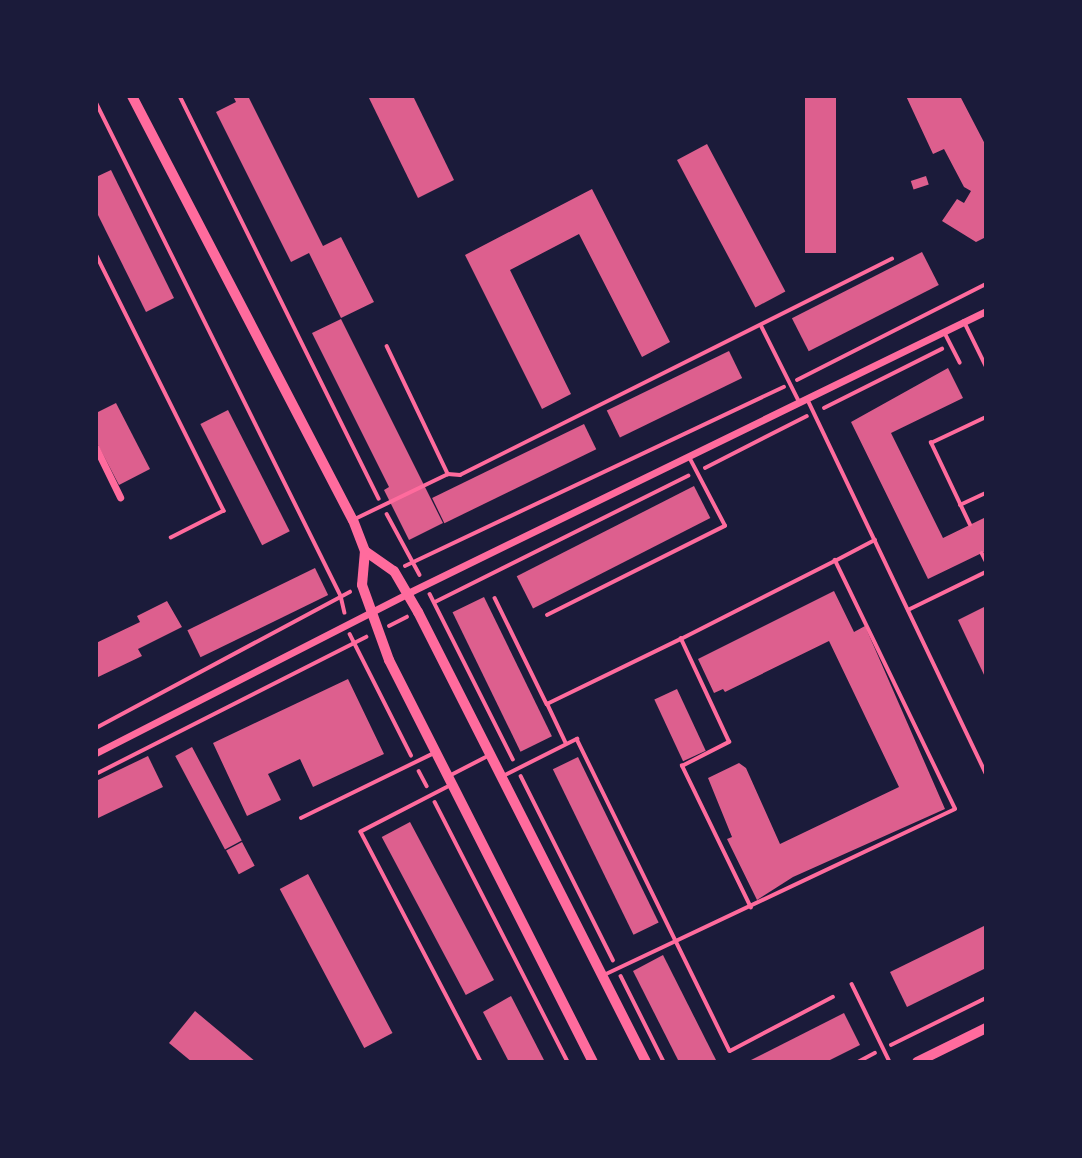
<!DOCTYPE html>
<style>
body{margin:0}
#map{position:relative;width:1082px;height:1158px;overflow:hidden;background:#1b1b3a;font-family:Ubuntu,sans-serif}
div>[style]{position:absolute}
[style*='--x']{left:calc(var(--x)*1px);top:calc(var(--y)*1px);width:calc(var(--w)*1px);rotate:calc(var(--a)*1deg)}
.building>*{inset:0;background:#dd5f8e;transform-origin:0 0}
.path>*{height:3.5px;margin:-1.75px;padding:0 1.75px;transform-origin:1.75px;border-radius:1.75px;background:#ff6b9d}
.service>*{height:3.5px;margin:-1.75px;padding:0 1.75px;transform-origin:1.75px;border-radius:1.75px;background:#ff6b9d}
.minor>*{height:7px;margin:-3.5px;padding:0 3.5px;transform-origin:3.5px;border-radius:3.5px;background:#ff6b9d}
.secondary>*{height:10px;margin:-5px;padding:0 5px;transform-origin:5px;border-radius:5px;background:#ff6b9d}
span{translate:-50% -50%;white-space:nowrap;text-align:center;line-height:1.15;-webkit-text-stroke:6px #1b1b3a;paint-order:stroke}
.frame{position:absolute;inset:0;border:98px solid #1b1b3a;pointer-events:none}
</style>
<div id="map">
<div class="building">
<i style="clip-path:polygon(233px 96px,248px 96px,323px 246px,341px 237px,374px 302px,341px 318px,309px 253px,291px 262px,216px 112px,236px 102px)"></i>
<i style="clip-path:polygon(368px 96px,413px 96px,454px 180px,418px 198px)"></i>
<i style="left:805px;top:96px;width:31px;height:157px"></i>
<i style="clip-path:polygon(906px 96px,960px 96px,986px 146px,986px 237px,976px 242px,942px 221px,957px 199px,964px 203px,971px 191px,964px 187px,944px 149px,933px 154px)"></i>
<i style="left:707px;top:144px;width:167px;height:34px;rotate:62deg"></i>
<i style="clip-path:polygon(111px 170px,174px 298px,146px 312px,96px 211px,96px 177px)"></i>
<i style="left:926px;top:176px;width:9px;height:16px;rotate:72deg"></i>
<i style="clip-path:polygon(592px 189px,670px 342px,642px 357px,579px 234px,510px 270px,571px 394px,542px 409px,465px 255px)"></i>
<i style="left:922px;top:252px;width:37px;height:146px;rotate:63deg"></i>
<i style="clip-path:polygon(341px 319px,443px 523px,409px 540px,384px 490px,389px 487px,312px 333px)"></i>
<i style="left:729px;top:351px;width:30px;height:136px;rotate:64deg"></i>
<i style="clip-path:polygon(948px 368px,963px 398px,891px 433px,943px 538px,986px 517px,986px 551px,928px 579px,851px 422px)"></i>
<i style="clip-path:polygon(116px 403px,150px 469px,119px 485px,96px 441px,96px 413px)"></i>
<i style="left:228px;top:410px;width:136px;height:31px;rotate:63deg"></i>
<i style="left:584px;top:424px;width:28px;height:169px;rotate:64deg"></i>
<i style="left:694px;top:486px;width:36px;height:199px;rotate:63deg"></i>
<i style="left:315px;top:568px;width:30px;height:142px;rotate:64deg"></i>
<i style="clip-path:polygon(834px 591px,854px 632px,865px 626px,945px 809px,793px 877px,757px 900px,727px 839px,732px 837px,708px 778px,739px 763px,746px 768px,780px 844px,899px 787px,829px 641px,725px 692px,723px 689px,714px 693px,698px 659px)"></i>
<i style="left:484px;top:597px;width:155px;height:35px;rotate:64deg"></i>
<i style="clip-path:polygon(167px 601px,182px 627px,138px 649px,142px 656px,96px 678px,96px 643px,140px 622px,137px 616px)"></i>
<i style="clip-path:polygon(986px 606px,986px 679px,958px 620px)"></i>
<i style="clip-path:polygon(348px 679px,384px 754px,313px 787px,300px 759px,268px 774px,281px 800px,247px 816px,213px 743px)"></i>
<i style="left:677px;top:689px;width:68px;height:25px;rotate:65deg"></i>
<i style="left:192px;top:747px;width:106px;height:19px;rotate:62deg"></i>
<i style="clip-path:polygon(148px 756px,163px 787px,96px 819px,96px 781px)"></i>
<i style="left:578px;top:757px;width:184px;height:28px;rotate:64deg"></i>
<i style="left:410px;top:822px;width:179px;height:32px;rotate:62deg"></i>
<i style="left:242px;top:842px;width:27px;height:18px;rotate:62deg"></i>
<i style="left:308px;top:874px;width:180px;height:32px;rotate:62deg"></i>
<i style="clip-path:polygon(986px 925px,986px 968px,907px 1007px,890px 972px)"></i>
<i style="clip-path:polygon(663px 955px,717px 1062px,679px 1062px,633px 971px)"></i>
<i style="clip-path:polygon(511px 996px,545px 1062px,509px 1062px,483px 1012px)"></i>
<i style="clip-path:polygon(195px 1011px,256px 1062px,192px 1062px,169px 1043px)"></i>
<i style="clip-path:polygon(844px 1013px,860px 1045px,826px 1062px,747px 1062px)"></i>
</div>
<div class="path">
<i style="--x:180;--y:96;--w:449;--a:63.7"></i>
<i style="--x:96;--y:102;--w:551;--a:63.62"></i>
<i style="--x:341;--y:596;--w:17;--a:77"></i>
<i style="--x:797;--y:380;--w:212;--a:-26.9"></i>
<i style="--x:824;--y:408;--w:132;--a:-26.6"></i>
<i style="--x:705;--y:468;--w:114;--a:-27"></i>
<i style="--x:960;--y:505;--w:29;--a:-25"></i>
<i style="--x:387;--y:514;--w:69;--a:61.6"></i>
<i style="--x:970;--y:525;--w:91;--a:-115.4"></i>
<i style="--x:931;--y:443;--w:61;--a:-25.3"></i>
<i style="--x:982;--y:553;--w:9;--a:63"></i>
<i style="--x:405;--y:566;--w:419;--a:-25.3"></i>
<i style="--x:430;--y:594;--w:185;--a:63.3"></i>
<i style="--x:435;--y:602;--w:283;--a:-26.5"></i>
<i style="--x:389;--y:626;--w:20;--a:-27"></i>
<i style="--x:350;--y:634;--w:136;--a:63.2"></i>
<i style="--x:96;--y:728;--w:288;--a:-28.2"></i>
<i style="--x:419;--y:771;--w:17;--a:62"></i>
<i style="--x:96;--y:774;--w:303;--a:-26.9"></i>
<i style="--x:521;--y:776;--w:206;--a:63.4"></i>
<i style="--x:435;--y:802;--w:292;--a:62.9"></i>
<i style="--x:621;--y:976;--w:96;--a:63.4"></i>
<i style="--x:891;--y:1045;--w:106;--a:-26.3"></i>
<i style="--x:858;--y:1062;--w:19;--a:-28"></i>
</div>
<div class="service">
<i style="--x:96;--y:254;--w:287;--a:63.5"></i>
<i style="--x:224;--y:511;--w:59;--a:153"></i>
<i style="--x:964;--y:321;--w:50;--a:63.9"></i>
<i style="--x:761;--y:325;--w:85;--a:63.4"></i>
<i style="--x:945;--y:333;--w:33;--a:63"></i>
<i style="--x:387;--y:346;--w:142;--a:64.5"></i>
<i style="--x:808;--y:400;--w:413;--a:64.5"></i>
<i style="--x:355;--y:519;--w:103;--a:-25.8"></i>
<i style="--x:448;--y:474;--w:12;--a:5"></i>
<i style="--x:460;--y:475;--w:483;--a:-26.6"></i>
<i style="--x:495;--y:598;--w:118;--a:63.9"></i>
<i style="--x:908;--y:610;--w:87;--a:-26"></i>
<i style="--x:547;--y:615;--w:199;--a:-26.6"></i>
<i style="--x:725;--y:526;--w:78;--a:-117.6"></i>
<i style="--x:566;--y:744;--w:44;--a:-115.4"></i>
<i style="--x:547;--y:704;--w:149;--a:-25.9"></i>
<i style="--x:451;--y:775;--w:42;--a:-27.2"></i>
<i style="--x:503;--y:776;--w:83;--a:-26.6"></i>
<i style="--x:577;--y:739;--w:347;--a:63.9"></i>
<i style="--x:730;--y:1051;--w:116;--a:-27.7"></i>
<i style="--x:450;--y:786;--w:100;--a:152.7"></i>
<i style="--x:361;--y:832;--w:259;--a:62.4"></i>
<i style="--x:301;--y:818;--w:148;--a:-26"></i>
<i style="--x:751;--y:908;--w:158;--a:-115.9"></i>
<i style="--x:682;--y:766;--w:53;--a:-27.1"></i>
<i style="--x:729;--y:742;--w:114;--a:-115"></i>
<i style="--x:681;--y:639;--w:173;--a:-26.9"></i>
<i style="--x:604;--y:975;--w:388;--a:-25.3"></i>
<i style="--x:955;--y:809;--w:276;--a:-115.8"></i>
<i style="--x:835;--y:561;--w:45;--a:-27.7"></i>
<i style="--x:852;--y:984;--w:87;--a:64"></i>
</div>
<div class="minor">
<i style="--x:96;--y:448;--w:55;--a:63.9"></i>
<i style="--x:96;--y:753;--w:351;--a:-27.1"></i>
<i style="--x:408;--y:593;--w:643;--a:-26.01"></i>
</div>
<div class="secondary">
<i style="--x:132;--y:96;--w:478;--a:62.5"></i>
<i style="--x:353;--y:520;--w:33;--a:69"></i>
<i style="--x:365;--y:551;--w:34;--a:95"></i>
<i style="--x:362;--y:585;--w:80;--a:70.2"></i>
<i style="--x:389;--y:660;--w:451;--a:63.1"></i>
<i style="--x:365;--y:551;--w:35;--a:35"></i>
<i style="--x:394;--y:571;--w:48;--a:59.7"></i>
<i style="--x:418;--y:612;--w:504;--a:63.13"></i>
<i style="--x:917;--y:1062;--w:77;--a:-26.2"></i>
</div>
<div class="frame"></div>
</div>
